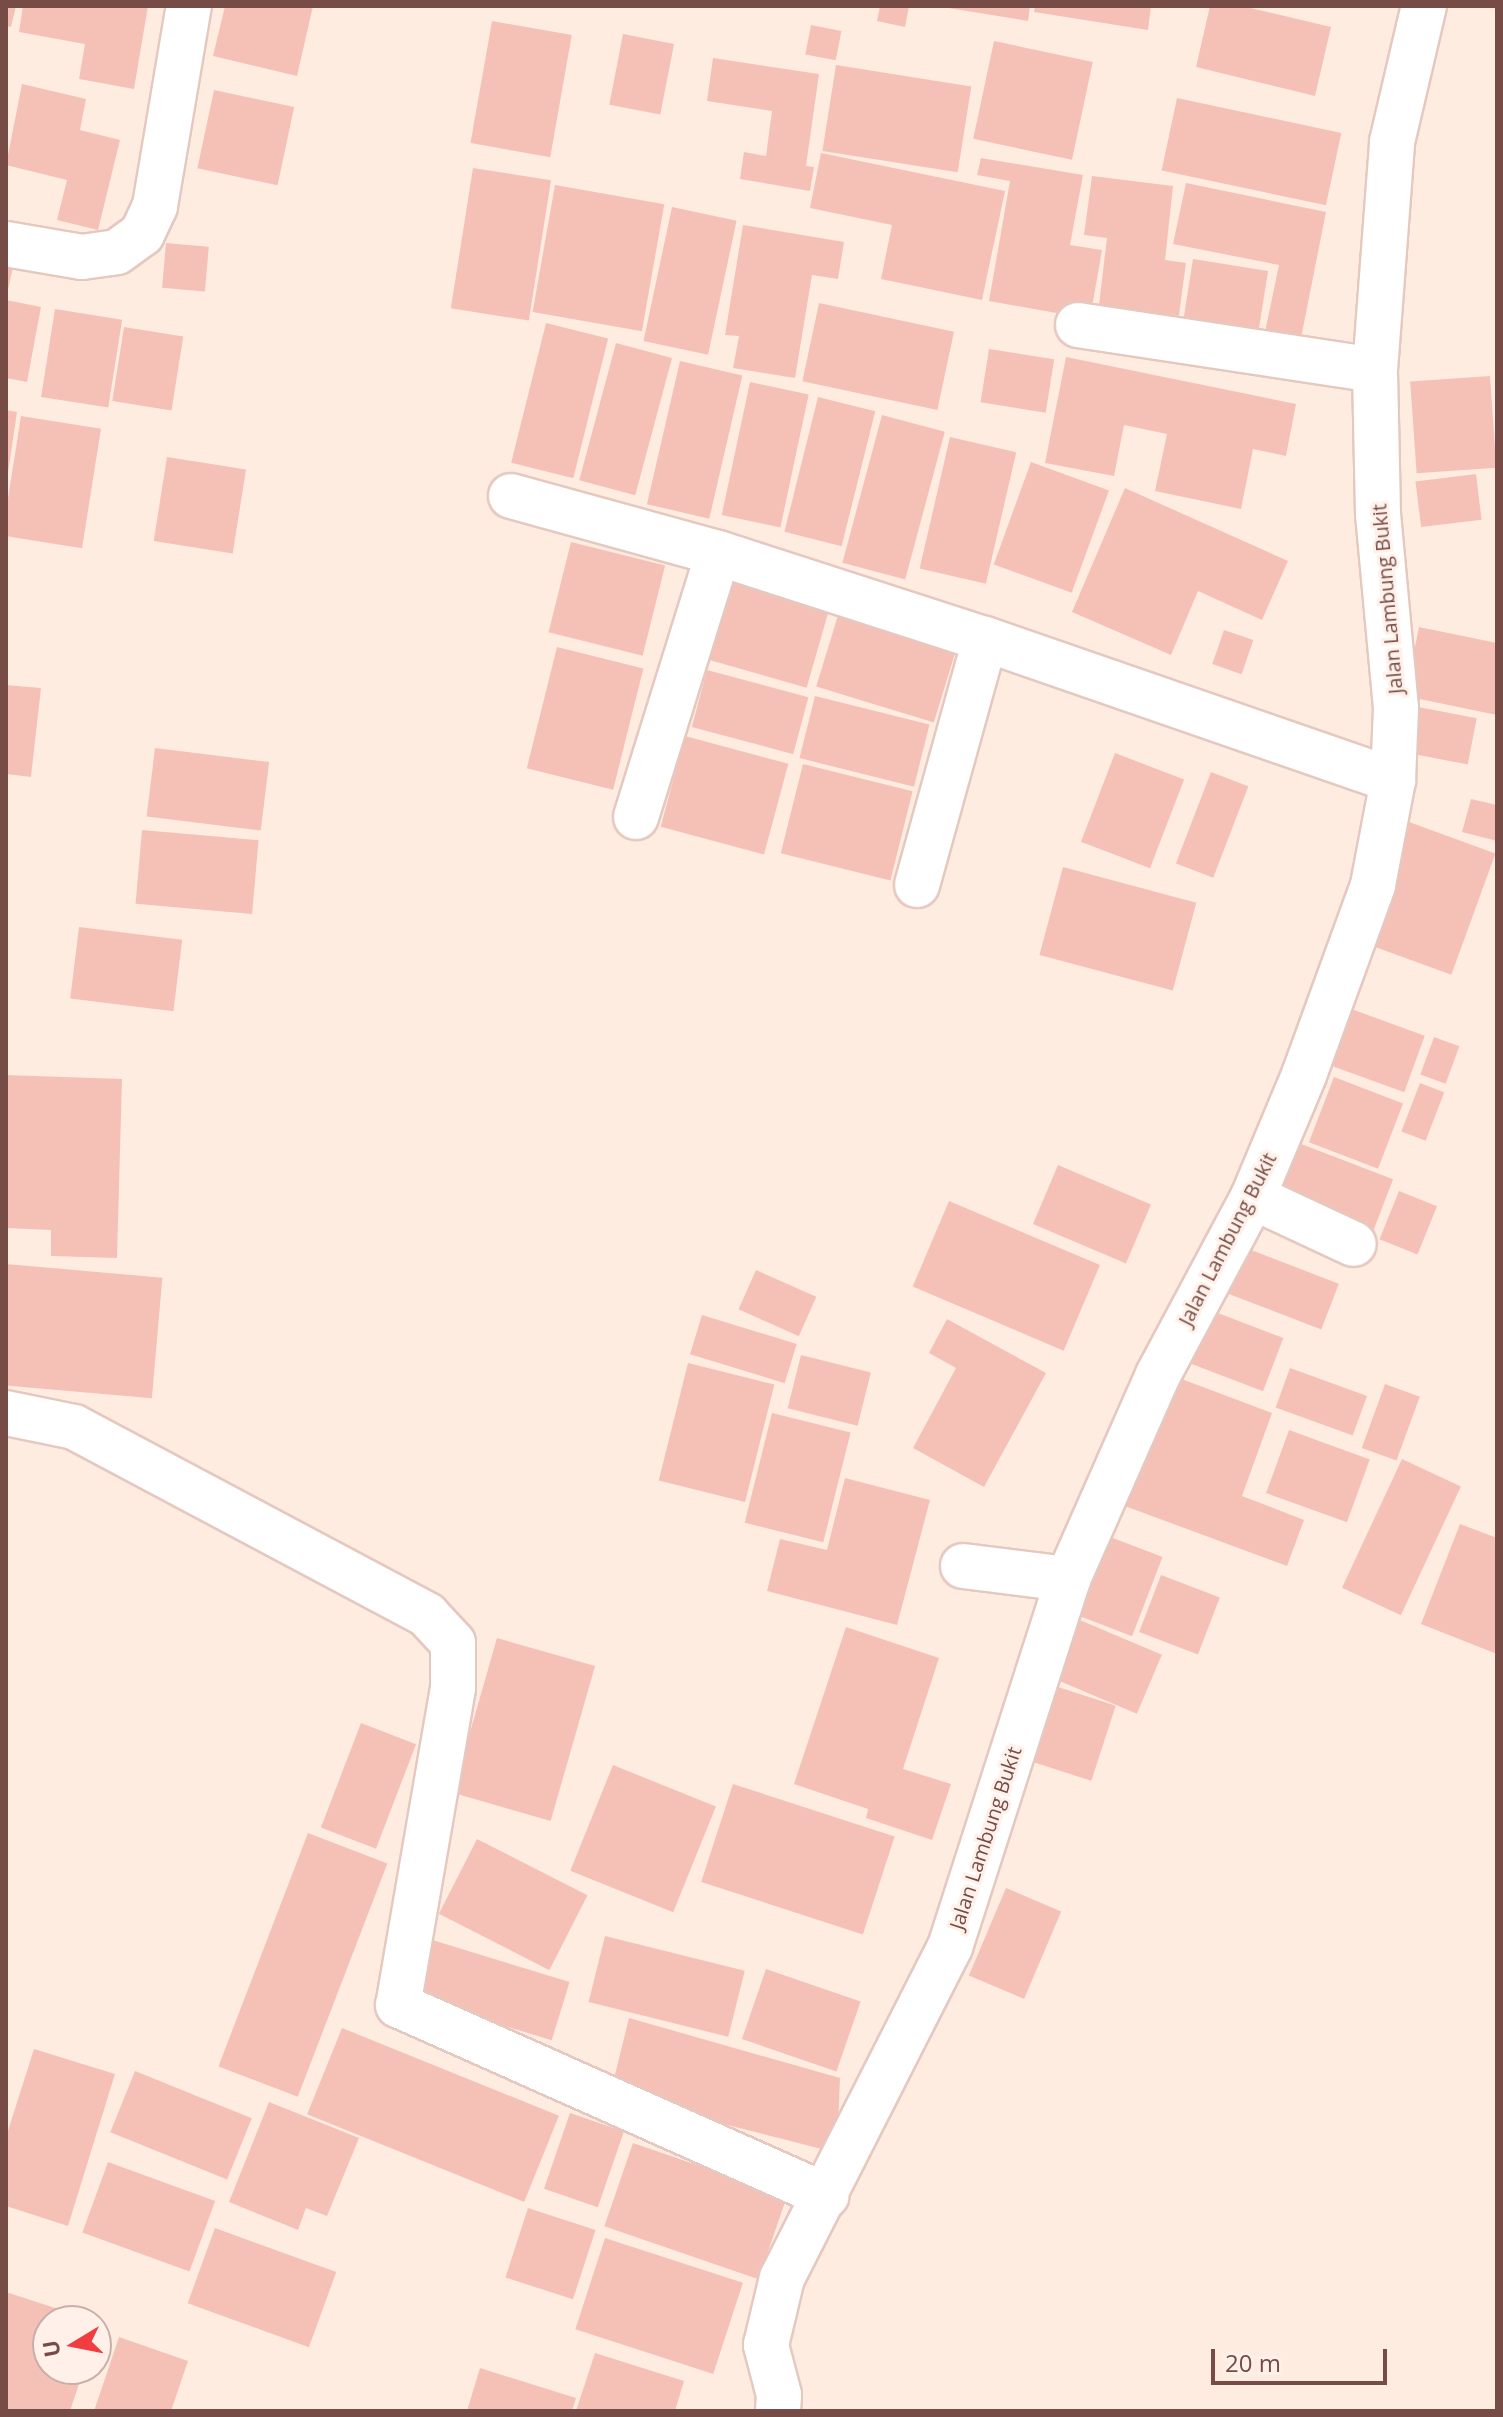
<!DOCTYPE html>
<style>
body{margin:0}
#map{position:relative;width:1503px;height:2417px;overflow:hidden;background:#feece1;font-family:"Open Sans",sans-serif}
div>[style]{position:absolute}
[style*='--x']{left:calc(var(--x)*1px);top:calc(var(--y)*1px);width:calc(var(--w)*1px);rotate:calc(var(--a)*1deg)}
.building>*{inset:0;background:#f5c1b7;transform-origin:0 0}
.roads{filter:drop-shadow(2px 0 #e5c8bf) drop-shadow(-2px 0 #e5c8bf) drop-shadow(0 2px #e5c8bf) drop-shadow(0 -2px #e5c8bf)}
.minor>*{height:44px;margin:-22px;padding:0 22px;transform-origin:22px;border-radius:22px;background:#fff}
span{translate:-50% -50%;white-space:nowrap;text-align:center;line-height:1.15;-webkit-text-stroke:6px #fff1e9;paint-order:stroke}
.street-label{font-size:20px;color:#774c46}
.frame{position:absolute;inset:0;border:8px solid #774c46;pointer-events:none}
.north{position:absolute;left:32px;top:2305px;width:80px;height:80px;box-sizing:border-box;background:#fff1e9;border:2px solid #c9afa8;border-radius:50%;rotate:260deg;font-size:22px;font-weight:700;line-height:32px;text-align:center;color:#774c46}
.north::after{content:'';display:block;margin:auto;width:28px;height:36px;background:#f13d3f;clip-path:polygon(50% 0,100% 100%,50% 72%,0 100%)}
.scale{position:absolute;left:1211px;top:2349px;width:176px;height:36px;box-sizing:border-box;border:4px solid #774c46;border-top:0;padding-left:10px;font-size:24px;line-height:28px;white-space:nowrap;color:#774c46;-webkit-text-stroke:6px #fff1e9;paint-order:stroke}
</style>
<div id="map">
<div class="building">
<i style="clip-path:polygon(6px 6px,16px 6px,11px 27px,6px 26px)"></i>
<i style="clip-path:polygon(23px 6px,148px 6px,134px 89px,79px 79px,85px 44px,19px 32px)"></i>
<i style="clip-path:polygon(225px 6px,313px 6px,297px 76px,213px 56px)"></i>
<i style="clip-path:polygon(880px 6px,909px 6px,905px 27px,877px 21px)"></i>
<i style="clip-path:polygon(936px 6px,1030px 6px,1028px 21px)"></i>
<i style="clip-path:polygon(1035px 6px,1151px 6px,1148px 30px,1034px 12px)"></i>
<i style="clip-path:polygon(1210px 6px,1242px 6px,1331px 27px,1315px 96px,1196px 67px)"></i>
<i style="left:492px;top:21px;width:81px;height:124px;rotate:10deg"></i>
<i style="left:811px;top:25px;width:31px;height:30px;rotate:11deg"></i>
<i style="left:623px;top:34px;width:52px;height:72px;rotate:11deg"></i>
<i style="left:994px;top:41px;width:101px;height:100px;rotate:12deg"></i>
<i style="clip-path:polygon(713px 58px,819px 74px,806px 166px,814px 167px,810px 191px,740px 179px,744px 152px,766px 156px,772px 111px,707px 101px)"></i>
<i style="left:836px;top:65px;width:137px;height:87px;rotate:9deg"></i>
<i style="clip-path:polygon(22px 84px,86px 99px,80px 130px,120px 140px,98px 230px,57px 220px,67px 180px,6px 165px)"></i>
<i style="left:214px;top:90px;width:82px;height:80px;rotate:12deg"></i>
<i style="left:1177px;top:98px;width:168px;height:74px;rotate:12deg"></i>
<i style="clip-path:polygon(821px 153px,1005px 191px,982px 300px,881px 279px,892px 225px,810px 208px)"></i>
<i style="clip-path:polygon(981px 158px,1083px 175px,1070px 245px,1102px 250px,1090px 319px,989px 301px,1010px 181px,977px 175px)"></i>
<i style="left:473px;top:168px;width:79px;height:142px;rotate:9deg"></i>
<i style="clip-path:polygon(1092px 176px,1173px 186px,1165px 260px,1186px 263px,1178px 322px,1098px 313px,1107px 238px,1084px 235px)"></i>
<i style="clip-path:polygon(1186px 183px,1326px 212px,1300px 343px,1264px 337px,1279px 265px,1173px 244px)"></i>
<i style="left:555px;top:185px;width:111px;height:129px;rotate:10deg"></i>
<i style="left:672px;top:207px;width:66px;height:137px;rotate:12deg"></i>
<i style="clip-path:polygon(743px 225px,844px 242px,838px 279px,812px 275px,795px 378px,733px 368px,739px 336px,725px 335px)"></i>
<i style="left:166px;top:243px;width:43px;height:45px;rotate:5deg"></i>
<i style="left:1193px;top:259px;width:76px;height:73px;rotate:9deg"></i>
<i style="clip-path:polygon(6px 265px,13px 267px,7px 294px,6px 294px)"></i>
<i style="clip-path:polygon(6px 300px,41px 307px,27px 382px,6px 378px)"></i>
<i style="left:819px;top:303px;width:138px;height:80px;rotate:12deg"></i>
<i style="left:55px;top:309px;width:68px;height:89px;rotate:9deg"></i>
<i style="left:546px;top:323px;width:64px;height:144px;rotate:14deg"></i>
<i style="left:124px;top:327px;width:60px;height:75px;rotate:9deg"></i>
<i style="left:616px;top:343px;width:58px;height:142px;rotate:15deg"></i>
<i style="left:989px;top:349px;width:66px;height:54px;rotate:9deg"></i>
<i style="clip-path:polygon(1066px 357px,1296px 404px,1286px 456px,1253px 449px,1241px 509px,1155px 491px,1167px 434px,1124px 425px,1114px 476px,1045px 463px)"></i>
<i style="left:680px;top:361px;width:64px;height:147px;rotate:13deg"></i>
<i style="left:1490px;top:376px;width:92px;height:80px;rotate:86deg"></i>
<i style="left:750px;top:382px;width:60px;height:136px;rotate:12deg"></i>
<i style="left:818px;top:397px;width:59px;height:139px;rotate:14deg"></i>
<i style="clip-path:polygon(6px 410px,17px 412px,8px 473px,6px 473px)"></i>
<i style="left:882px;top:415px;width:65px;height:153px;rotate:15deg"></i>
<i style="left:21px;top:416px;width:81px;height:121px;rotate:9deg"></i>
<i style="left:950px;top:437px;width:68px;height:135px;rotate:13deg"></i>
<i style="left:167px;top:457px;width:80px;height:85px;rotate:9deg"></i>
<i style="left:1031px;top:462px;width:83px;height:109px;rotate:20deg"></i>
<i style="left:1476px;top:474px;width:46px;height:61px;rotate:83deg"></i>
<i style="clip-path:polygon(1125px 488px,1288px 561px,1262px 620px,1198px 591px,1171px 655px,1072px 612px)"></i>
<i style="left:571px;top:542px;width:97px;height:93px;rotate:14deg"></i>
<i style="left:733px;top:571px;width:103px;height:92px;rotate:16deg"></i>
<i style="left:839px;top:612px;width:123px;height:78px;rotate:17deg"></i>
<i style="clip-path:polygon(1419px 627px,1497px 643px,1497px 715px,1405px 696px)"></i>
<i style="left:1224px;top:630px;width:31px;height:36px;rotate:19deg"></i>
<i style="left:557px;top:647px;width:89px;height:125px;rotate:14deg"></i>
<i style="left:707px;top:670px;width:105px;height:59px;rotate:15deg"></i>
<i style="clip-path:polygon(6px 685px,41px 688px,31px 777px,6px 774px)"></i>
<i style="left:815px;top:696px;width:118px;height:64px;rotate:14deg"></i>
<i style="left:1408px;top:705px;width:70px;height:47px;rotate:11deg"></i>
<i style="left:685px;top:736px;width:107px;height:94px;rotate:15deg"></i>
<i style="left:155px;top:748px;width:115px;height:69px;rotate:7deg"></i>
<i style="left:1115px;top:753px;width:74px;height:95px;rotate:21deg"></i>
<i style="left:803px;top:764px;width:113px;height:92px;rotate:14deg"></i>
<i style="left:1211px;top:772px;width:40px;height:98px;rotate:21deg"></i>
<i style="clip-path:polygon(1471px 799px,1497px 805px,1497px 841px,1462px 832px)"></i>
<i style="left:1409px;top:822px;width:92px;height:129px;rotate:20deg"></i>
<i style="left:142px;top:830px;width:117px;height:74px;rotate:5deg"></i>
<i style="left:1063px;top:867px;width:138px;height:91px;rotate:15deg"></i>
<i style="left:79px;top:927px;width:104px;height:72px;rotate:7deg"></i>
<i style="left:1343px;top:1006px;width:87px;height:60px;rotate:20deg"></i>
<i style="left:1434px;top:1037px;width:27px;height:40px;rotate:20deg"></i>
<i style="clip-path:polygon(6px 1075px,122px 1079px,117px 1258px,51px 1256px,51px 1230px,6px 1228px)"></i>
<i style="left:1334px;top:1077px;width:74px;height:70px;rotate:21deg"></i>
<i style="left:1420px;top:1083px;width:26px;height:52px;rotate:21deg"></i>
<i style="left:1296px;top:1142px;width:104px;height:65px;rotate:21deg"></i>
<i style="left:1058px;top:1165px;width:101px;height:64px;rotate:23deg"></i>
<i style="left:1399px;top:1191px;width:41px;height:52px;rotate:22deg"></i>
<i style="left:949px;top:1201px;width:164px;height:93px;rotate:23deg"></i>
<i style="left:1238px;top:1245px;width:108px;height:49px;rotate:21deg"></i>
<i style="left:6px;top:1264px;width:157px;height:121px;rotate:5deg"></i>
<i style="left:756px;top:1270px;width:66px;height:43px;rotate:24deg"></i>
<i style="left:1205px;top:1308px;width:84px;height:57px;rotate:21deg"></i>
<i style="left:702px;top:1315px;width:99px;height:41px;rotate:17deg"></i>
<i style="clip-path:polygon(947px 1319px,1046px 1373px,984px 1487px,913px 1448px,956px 1368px,929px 1353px)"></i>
<i style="left:801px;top:1355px;width:72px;height:55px;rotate:14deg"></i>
<i style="left:688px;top:1363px;width:89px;height:121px;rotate:14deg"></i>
<i style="left:1290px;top:1368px;width:82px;height:42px;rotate:20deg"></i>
<i style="clip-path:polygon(1163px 1372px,1272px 1413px,1242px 1496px,1304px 1520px,1287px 1566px,1114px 1502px)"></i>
<i style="left:1385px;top:1384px;width:37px;height:68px;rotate:20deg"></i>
<i style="left:772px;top:1413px;width:81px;height:113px;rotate:14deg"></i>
<i style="left:1289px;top:1430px;width:86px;height:67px;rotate:20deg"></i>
<i style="left:1402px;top:1459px;width:65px;height:142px;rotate:25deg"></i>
<i style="clip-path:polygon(845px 1478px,930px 1500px,897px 1625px,767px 1591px,780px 1539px,827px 1550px)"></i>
<i style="clip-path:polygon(1460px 1524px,1497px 1538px,1497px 1654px,1421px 1624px)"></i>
<i style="left:1100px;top:1533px;width:67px;height:85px;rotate:21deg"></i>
<i style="left:1161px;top:1575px;width:63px;height:61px;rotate:21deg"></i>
<i style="left:1068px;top:1615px;width:102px;height:64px;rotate:23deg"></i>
<i style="clip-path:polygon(846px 1627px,939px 1658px,903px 1769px,951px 1784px,932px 1840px,866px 1818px,868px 1809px,794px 1784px)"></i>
<i style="left:497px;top:1638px;width:102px;height:161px;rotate:16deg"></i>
<i style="left:1052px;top:1685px;width:67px;height:79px;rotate:18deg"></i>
<i style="left:361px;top:1723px;width:59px;height:112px;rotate:21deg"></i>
<i style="left:613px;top:1765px;width:111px;height:114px;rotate:22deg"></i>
<i style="left:733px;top:1784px;width:170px;height:103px;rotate:18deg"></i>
<i style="left:308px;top:1833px;width:85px;height:250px;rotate:21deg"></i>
<i style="left:477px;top:1839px;width:124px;height:84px;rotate:27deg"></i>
<i style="left:1006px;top:1888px;width:60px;height:95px;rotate:23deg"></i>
<i style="left:605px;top:1936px;width:144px;height:68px;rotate:14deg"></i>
<i style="left:429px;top:1939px;width:147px;height:61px;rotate:17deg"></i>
<i style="left:766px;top:1969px;width:100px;height:74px;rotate:19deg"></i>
<i style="clip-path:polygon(629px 2018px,840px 2078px,837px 2153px,610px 2095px)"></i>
<i style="left:342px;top:2028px;width:234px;height:93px;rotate:22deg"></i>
<i style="clip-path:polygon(34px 2049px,115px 2074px,68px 2226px,6px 2206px,6px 2137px)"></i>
<i style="left:135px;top:2071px;width:126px;height:66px;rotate:22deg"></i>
<i style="clip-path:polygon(269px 2102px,359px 2138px,327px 2216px,306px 2208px,298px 2230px,229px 2202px)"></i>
<i style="left:570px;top:2113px;width:57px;height:80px;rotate:19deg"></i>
<i style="left:633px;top:2143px;width:163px;height:88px;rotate:19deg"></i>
<i style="left:108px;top:2162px;width:114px;height:75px;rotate:20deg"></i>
<i style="left:528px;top:2208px;width:71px;height:73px;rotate:18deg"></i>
<i style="left:215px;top:2228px;width:129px;height:80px;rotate:20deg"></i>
<i style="left:605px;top:2238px;width:145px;height:96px;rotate:18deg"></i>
<i style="clip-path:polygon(6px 2292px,92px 2320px,48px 2321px,48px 2369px,84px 2369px,70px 2411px,6px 2411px)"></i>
<i style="clip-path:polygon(119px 2337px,188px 2361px,171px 2411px,94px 2411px)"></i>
<i style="clip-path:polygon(595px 2353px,684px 2381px,675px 2411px,576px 2411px)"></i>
<i style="clip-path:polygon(480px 2368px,576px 2398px,572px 2411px,467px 2411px)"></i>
</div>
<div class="roads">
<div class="minor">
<i style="--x:6;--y:244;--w:77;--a:9.7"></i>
<i style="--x:82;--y:257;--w:35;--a:-8"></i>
<i style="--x:117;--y:252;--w:31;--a:-36"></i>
<i style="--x:142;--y:234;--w:31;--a:-65"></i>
<i style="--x:155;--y:206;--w:203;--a:-80.4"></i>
<i style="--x:1078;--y:325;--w:300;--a:8.6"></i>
<i style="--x:511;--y:496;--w:215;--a:15.4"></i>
<i style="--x:718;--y:553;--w:281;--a:17.9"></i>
<i style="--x:985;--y:639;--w:432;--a:19.1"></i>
<i style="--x:636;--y:817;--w:276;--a:-72.7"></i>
<i style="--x:917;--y:885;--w:255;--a:-74.5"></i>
<i style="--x:1253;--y:1197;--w:111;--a:25"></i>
<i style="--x:6;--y:1413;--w:69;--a:11.6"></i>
<i style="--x:74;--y:1427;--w:400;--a:28"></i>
<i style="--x:427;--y:1615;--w:38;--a:47"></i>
<i style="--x:453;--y:1643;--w:45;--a:90"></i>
<i style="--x:453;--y:1688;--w:322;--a:99.8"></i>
<i style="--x:398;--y:2005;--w:469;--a:24"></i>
<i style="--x:963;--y:1566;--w:106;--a:7.1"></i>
<i style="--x:778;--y:2411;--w:16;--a:-86"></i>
<i style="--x:779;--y:2395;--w:52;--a:-104.6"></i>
<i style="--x:766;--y:2345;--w:69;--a:-76.6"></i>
<i style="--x:782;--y:2278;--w:371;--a:-63.1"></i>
<i style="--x:950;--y:1947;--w:386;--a:-72.2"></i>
<i style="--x:1068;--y:1579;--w:223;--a:-66.2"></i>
<i style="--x:1158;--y:1375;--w:202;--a:-61.9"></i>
<i style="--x:1253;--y:1197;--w:132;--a:-67.3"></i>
<i style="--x:1304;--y:1075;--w:202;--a:-70"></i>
<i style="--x:1373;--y:885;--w:107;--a:-79.2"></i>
<i style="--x:1393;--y:780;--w:72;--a:-87.6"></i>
<i style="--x:1396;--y:708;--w:195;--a:-95.3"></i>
<i style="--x:1378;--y:514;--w:144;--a:-91.2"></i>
<i style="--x:1375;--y:370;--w:229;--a:-85.7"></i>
<i style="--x:1392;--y:142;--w:140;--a:-76.8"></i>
</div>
</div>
<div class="street-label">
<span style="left:1387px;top:599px;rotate:-95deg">Jalan Lambung Bukit</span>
<span style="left:1227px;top:1239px;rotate:-63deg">Jalan Lambung Bukit</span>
<span style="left:985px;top:1838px;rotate:-72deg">Jalan Lambung Bukit</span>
</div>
<div class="frame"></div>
<div class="north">U</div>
<div class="scale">20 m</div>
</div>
